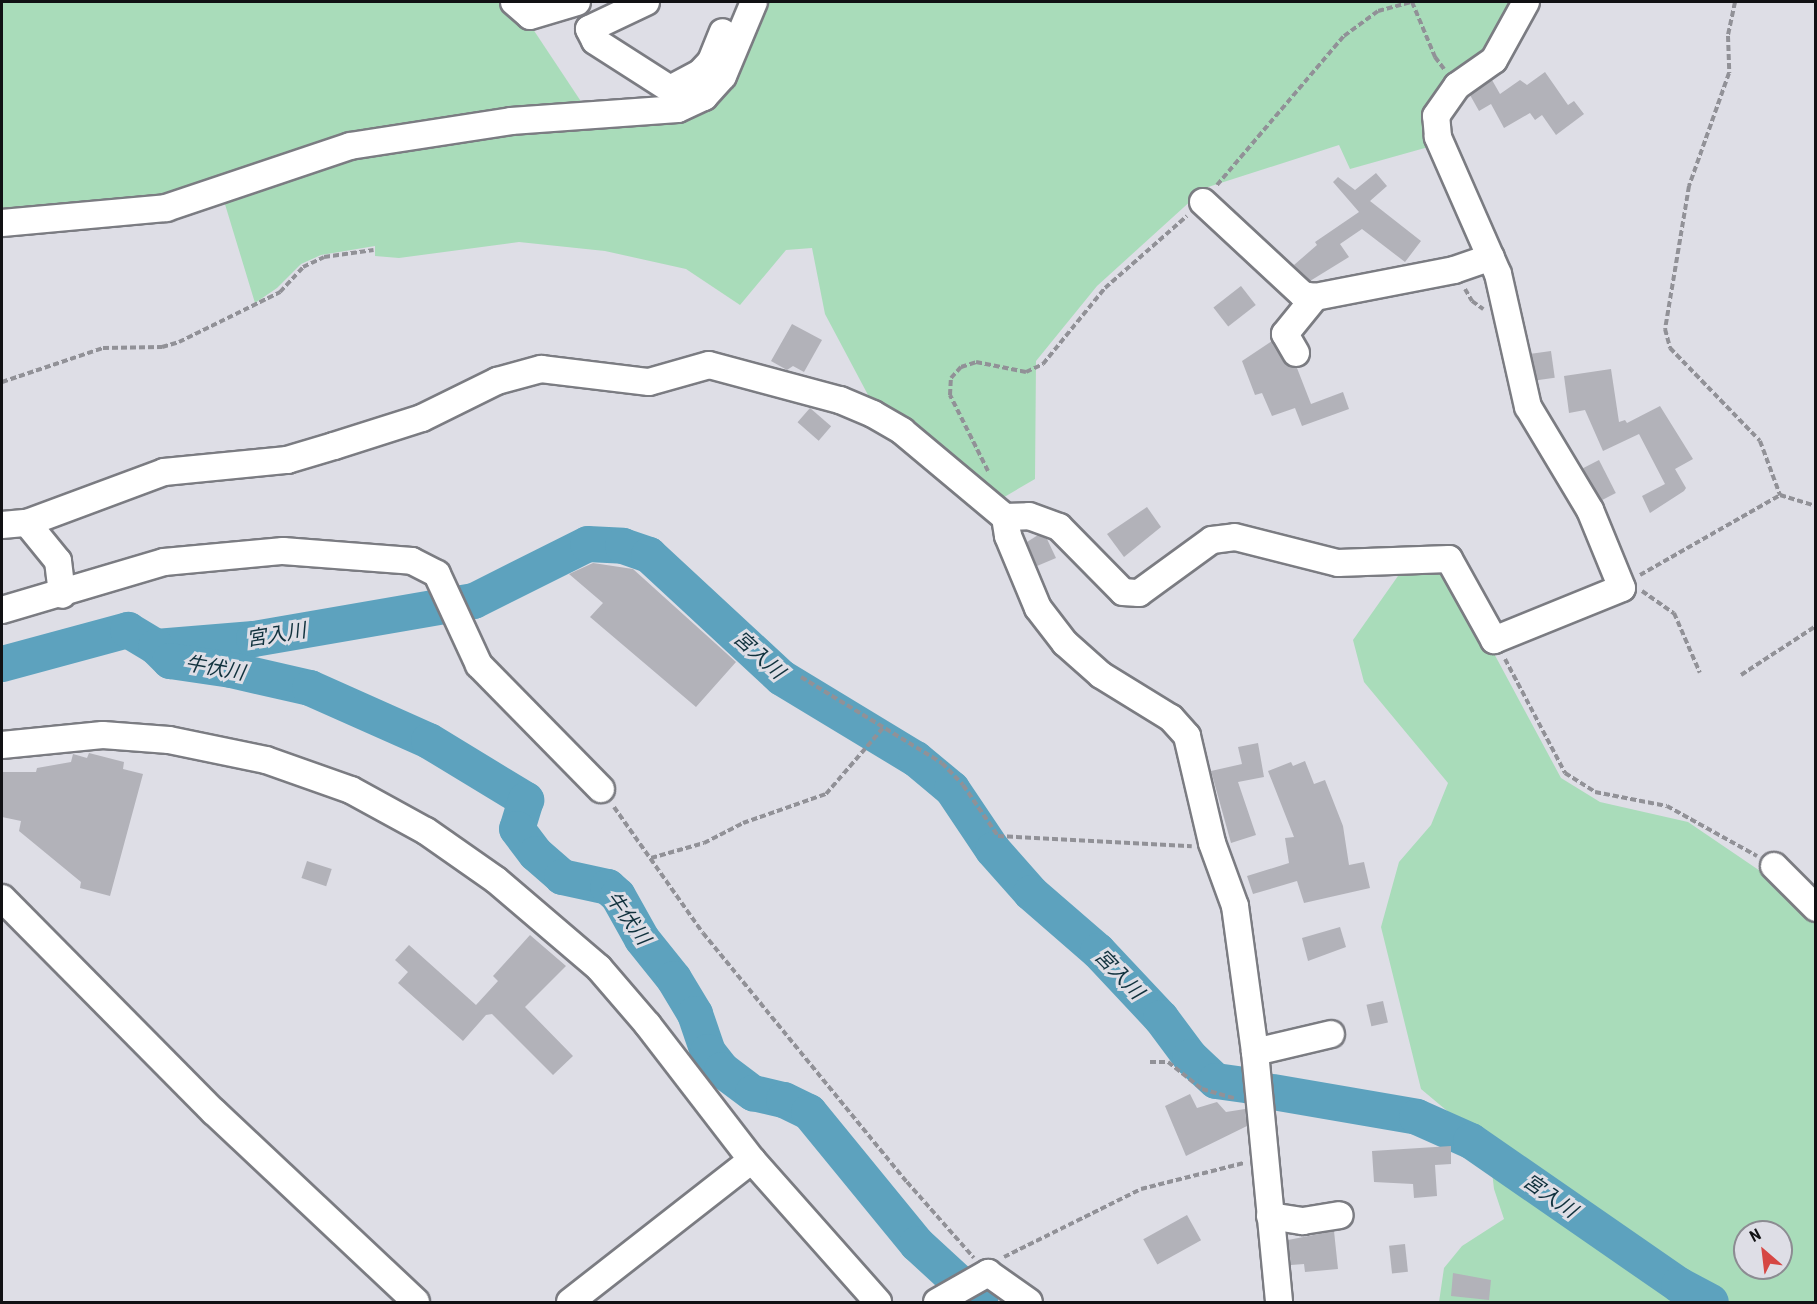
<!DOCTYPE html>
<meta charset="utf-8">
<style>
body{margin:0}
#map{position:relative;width:1817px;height:1304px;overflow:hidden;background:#dedee6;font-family:"Roboto Condensed","Noto Sans JP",sans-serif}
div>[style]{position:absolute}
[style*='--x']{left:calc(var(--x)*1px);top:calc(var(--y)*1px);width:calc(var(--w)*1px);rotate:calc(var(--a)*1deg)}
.green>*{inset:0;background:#a9dcba}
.river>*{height:36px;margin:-18px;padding:0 18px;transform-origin:18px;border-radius:18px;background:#5da2be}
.building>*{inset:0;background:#b2b2b9;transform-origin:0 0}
.path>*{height:4px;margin-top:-2px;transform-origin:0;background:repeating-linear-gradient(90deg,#919197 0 6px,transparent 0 9px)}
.roads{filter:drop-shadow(2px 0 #7b7c82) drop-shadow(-2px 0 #7b7c82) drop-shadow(0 2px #7b7c82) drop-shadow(0 -2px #7b7c82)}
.minor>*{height:26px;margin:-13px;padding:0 13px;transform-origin:13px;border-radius:13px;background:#fff}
span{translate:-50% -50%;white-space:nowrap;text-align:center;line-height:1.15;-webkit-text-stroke:6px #dedee6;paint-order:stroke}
.water-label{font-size:20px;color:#10313d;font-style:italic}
.frame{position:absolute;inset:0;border:3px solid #111114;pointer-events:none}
.north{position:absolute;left:1733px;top:1220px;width:60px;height:60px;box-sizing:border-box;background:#dedee6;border:2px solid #8c8c92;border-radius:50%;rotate:332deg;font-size:16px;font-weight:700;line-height:24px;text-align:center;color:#111114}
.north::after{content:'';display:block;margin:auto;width:21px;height:27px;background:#d64744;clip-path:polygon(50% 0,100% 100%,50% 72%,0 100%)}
</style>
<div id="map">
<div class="green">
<i style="clip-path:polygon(2px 2px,515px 2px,584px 106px,167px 195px,110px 204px,2px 210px)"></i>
<i style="clip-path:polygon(766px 2px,1520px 2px,1432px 146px,1350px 169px,1339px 145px,1205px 188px,1097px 286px,1036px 361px,1035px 479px,994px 503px,876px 410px,825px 314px,812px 248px,786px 250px,740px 305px,686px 269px,605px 251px,519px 242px,399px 258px,375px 256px,375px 246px,321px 255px,301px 264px,277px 288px,255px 303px,224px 201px,344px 155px,495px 133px,660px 120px)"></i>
<i style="clip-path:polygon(evenodd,1405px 566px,1448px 568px,1561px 778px,1600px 802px,1688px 822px,1769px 877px,1815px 917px,1815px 1302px,1439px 1302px,1444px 1268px,1462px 1246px,1504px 1219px,1494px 1189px,1489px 1146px,1421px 1089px,1381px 927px,1399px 862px,1431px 825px,1448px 783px,1364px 682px,1353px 640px,1405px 566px,1745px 1232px,1781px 1232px,1781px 1268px,1745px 1268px,1745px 1232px)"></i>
</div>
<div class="river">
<i style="--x:156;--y:647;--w:98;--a:-4.7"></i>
<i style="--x:254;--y:639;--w:223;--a:-9.8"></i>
<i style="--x:474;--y:601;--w:127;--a:-26.6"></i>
<i style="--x:588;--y:544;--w:35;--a:3"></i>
<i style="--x:623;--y:546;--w:28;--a:19"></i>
<i style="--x:649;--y:555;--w:181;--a:42.8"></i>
<i style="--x:782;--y:678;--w:157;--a:31.2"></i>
<i style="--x:916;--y:759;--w:47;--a:39.8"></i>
<i style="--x:952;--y:789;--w:73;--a:56.1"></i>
<i style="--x:993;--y:850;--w:57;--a:48.5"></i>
<i style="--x:1031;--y:893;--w:89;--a:40.9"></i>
<i style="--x:1098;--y:951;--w:92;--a:46.8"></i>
<i style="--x:1161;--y:1018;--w:49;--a:53.4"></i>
<i style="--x:1190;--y:1057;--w:35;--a:43"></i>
<i style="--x:1216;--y:1081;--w:29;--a:8"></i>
<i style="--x:2;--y:664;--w:131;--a:-15.1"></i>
<i style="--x:128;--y:630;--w:33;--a:31"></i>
<i style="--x:156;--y:647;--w:20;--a:45"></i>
<i style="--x:170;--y:661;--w:62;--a:8.4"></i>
<i style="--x:231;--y:670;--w:81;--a:12.8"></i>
<i style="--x:310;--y:688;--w:130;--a:24"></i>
<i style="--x:429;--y:741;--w:114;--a:31.3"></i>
<i style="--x:526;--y:800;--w:30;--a:107"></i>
<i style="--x:517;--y:829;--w:31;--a:53"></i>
<i style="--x:536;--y:854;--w:35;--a:41"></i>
<i style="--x:562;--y:877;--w:47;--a:12.3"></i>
<i style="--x:608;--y:887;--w:13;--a:42"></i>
<i style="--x:618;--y:896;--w:49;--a:60.8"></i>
<i style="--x:642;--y:939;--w:51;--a:51.3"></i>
<i style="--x:674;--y:979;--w:41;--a:59"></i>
<i style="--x:695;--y:1014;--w:40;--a:71.1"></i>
<i style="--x:708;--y:1052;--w:23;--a:52"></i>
<i style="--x:722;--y:1070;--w:39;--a:37"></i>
<i style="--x:753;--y:1093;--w:32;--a:13"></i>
<i style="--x:784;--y:1100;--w:28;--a:26"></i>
<i style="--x:809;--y:1112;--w:171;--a:50.7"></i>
<i style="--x:917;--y:1244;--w:86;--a:42.6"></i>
<i style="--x:1273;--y:1092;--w:146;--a:9.8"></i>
<i style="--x:1417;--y:1117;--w:59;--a:24"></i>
<i style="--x:1471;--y:1141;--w:253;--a:34.7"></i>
<i style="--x:1679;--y:1285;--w:36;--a:28"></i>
</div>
<div class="building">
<i style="clip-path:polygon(1545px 72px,1568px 105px,1574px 101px,1584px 114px,1556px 135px,1542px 115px,1535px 120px,1530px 113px,1504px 128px,1491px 104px,1479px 111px,1470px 95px,1492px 80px,1500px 94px,1520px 80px,1527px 85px)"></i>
<i style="clip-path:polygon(1376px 173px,1387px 186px,1370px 201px,1421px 241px,1405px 262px,1362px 229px,1340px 244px,1349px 257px,1310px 281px,1294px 265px,1317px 245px,1315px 242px,1359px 212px,1333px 182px,1338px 177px,1355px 190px)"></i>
<i style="left:1241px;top:286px;width:24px;height:35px;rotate:52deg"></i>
<i style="clip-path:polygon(792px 324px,822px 340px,804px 372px,793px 366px,787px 370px,771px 361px)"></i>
<i style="clip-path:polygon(1272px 341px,1283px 361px,1297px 368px,1311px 404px,1343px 392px,1349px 409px,1302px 426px,1295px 408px,1272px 416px,1262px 393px,1255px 395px,1242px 361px)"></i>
<i style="left:1551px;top:351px;width:27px;height:20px;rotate:82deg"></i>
<i style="clip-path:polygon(1611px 369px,1619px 422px,1625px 420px,1627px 423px,1660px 406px,1693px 459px,1675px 469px,1686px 488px,1684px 491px,1650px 513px,1642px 496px,1665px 484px,1639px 434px,1603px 451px,1585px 410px,1569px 413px,1564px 376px)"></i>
<i style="left:810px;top:408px;width:28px;height:19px;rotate:41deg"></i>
<i style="left:1599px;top:460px;width:37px;height:18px;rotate:63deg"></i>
<i style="clip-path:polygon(1147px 507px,1161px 527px,1124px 557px,1107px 534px)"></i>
<i style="clip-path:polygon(1038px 535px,1047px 539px,1056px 558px,1037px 566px,1027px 542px)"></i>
<i style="clip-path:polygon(593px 563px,633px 569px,736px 662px,696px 707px,590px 617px,603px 603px,569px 574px)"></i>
<i style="clip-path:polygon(1258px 743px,1264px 777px,1238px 782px,1256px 835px,1231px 843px,1211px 771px,1242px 764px,1238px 747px)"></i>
<i style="clip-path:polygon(89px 753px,124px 762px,123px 769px,143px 774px,110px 896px,80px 888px,81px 882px,19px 831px,21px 821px,2px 817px,2px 772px,36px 772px,37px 768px,71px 762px,73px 754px,87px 758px)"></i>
<i style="clip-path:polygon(1305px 761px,1314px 784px,1325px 780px,1343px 826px,1349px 865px,1364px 862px,1370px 888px,1304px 903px,1297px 881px,1253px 894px,1247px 876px,1289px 863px,1285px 838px,1294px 837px,1268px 771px,1291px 762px,1293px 766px)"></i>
<i style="left:307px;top:861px;width:26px;height:18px;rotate:18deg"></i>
<i style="clip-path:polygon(1340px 927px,1346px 947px,1308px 961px,1302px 938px)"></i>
<i style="clip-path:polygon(530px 935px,566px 966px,525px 1007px,573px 1056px,553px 1075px,492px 1014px,486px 1015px,463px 1041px,398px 983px,408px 972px,395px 960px,409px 945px,476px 1005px,498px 981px,493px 976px)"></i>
<i style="left:1383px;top:1001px;width:22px;height:17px;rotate:77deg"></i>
<i style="clip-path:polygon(1190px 1094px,1197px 1108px,1217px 1102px,1226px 1112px,1245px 1109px,1247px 1126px,1186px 1156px,1165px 1106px)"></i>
<i style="clip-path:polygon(1451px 1146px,1451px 1164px,1435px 1165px,1437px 1196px,1414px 1198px,1413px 1184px,1374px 1182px,1372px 1151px)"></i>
<i style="left:1187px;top:1215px;width:29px;height:50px;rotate:61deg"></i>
<i style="clip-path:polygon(1334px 1231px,1338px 1269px,1305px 1272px,1304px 1264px,1291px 1265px,1288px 1240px)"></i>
<i style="left:1405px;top:1244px;width:28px;height:16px;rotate:84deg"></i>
<i style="clip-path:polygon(1453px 1273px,1491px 1280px,1489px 1300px,1451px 1296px)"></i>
</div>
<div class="path">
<i style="--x:1412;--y:2;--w:60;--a:67.3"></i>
<i style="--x:1435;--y:57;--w:15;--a:53"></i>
<i style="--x:1735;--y:2;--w:35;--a:102"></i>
<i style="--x:1728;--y:36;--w:37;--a:88"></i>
<i style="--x:1729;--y:73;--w:120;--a:109.5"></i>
<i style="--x:1689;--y:186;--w:145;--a:99.5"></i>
<i style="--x:1665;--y:329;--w:20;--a:75"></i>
<i style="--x:1670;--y:348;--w:129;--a:45.9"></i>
<i style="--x:1760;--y:441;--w:58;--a:69.7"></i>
<i style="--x:1217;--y:185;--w:196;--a:-49.6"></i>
<i style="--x:1344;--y:36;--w:42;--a:-36.3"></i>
<i style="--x:1378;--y:11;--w:35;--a:-15"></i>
<i style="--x:1465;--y:289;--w:14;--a:60"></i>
<i style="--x:1472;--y:301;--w:14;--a:36"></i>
<i style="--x:2;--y:382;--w:107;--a:-18.6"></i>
<i style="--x:103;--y:348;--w:59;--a:-1"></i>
<i style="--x:162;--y:347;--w:18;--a:-16"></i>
<i style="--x:179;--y:342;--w:113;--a:-26.3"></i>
<i style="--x:280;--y:292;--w:34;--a:-47"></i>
<i style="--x:303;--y:267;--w:23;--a:-25"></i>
<i style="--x:324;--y:257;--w:50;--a:-8"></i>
<i style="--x:988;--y:471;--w:85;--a:-116.6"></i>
<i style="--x:950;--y:395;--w:17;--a:-87"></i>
<i style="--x:951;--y:378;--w:15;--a:-48"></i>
<i style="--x:961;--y:367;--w:16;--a:-18"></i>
<i style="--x:976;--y:362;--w:51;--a:11.3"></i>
<i style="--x:1026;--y:372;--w:19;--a:-25"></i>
<i style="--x:1043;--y:364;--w:98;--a:-50.8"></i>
<i style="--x:1105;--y:288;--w:109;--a:-41.3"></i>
<i style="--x:1640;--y:575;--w:161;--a:-29.7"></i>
<i style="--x:1780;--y:495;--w:38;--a:17"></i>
<i style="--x:1642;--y:591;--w:39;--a:35"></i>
<i style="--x:1674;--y:613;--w:65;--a:66.6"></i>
<i style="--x:1505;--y:659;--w:129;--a:62.2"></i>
<i style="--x:1565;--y:773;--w:36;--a:32"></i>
<i style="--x:1595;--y:792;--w:73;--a:11"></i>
<i style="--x:1667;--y:806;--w:103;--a:29.1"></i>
<i style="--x:1741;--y:675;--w:90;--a:-33.2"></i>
<i style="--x:801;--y:677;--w:165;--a:31.4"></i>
<i style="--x:942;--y:763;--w:30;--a:46"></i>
<i style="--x:963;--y:785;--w:62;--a:55.5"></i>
<i style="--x:998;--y:836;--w:194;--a:3"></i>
<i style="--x:614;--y:807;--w:154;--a:54.8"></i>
<i style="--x:703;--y:933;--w:322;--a:50.7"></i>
<i style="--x:907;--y:1182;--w:101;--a:48.6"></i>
<i style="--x:651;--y:858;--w:55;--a:-15.8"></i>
<i style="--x:704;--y:843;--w:44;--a:-27.1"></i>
<i style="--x:743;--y:823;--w:88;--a:-19.3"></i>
<i style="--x:826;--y:794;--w:87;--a:-49.2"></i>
<i style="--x:1150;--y:1062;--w:18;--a:0"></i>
<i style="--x:1168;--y:1062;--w:43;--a:38.5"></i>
<i style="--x:1202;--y:1089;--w:36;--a:16"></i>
<i style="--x:1004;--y:1257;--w:153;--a:-26.4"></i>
<i style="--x:1141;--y:1189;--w:106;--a:-14.2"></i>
</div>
<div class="roads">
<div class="minor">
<i style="--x:514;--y:2;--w:21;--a:41"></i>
<i style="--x:530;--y:16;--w:49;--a:-16.6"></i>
<i style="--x:646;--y:2;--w:63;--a:154.7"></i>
<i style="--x:589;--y:29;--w:13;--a:63"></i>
<i style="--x:595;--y:41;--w:89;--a:32.6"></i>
<i style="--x:670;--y:89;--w:34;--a:-28"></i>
<i style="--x:700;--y:73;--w:16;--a:-47"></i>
<i style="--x:711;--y:61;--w:31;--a:-68"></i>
<i style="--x:1203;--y:202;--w:137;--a:42.9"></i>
<i style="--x:1303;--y:295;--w:12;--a:9"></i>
<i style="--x:1315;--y:297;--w:142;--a:-11"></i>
<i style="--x:1454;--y:270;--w:39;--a:-19"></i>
<i style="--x:2;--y:223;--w:165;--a:-5.2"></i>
<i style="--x:166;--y:208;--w:194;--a:-18.6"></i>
<i style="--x:350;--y:146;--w:163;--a:-8.8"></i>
<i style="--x:511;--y:121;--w:167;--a:-4.1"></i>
<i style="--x:678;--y:109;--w:29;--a:-25"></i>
<i style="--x:704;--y:97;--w:28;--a:-48"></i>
<i style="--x:723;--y:76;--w:80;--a:-67.3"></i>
<i style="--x:1296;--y:353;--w:22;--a:-120"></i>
<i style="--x:1285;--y:334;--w:48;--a:-51"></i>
<i style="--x:1005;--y:517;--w:19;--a:81"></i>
<i style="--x:1008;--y:536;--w:78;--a:67.4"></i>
<i style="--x:1038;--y:608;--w:44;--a:52.4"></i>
<i style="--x:1065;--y:643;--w:48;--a:41.6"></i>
<i style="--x:1101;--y:675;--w:82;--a:31.6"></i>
<i style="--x:1171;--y:718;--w:24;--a:48"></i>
<i style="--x:1187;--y:736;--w:110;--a:76.8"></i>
<i style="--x:1212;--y:843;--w:67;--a:69.9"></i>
<i style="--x:1235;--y:906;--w:147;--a:82.2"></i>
<i style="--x:1255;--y:1052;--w:251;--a:84.5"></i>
<i style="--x:27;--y:523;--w:49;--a:50.8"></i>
<i style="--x:58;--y:561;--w:34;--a:83"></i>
<i style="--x:2;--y:525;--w:25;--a:-5"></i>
<i style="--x:27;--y:523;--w:146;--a:-20.4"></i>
<i style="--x:164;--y:472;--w:124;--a:-5.6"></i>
<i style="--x:287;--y:460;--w:49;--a:-16.6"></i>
<i style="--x:334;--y:446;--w:92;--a:-17.7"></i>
<i style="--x:422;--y:418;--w:84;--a:-26.3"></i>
<i style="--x:497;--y:381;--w:46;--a:-15.3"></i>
<i style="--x:541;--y:369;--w:109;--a:6.9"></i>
<i style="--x:649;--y:382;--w:62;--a:-15.8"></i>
<i style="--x:709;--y:365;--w:136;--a:15"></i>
<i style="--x:840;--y:400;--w:36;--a:23"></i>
<i style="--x:873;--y:414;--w:34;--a:30"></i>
<i style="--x:902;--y:431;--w:134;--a:39.9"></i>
<i style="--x:1005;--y:517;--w:24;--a:-2"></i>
<i style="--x:1029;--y:516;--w:32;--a:20"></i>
<i style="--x:1059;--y:527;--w:91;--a:45.4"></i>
<i style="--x:1123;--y:592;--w:16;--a:4"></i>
<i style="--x:1139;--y:593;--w:90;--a:-36"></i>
<i style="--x:1212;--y:540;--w:23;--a:-7"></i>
<i style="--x:1235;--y:537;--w:106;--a:14.2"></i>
<i style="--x:1338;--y:563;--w:111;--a:-2.1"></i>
<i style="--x:1449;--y:559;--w:93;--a:60.9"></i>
<i style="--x:1494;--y:640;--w:138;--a:-22.1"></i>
<i style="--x:1622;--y:588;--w:84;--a:-112.3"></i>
<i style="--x:1590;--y:510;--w:120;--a:-121"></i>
<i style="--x:1528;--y:407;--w:136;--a:-102.7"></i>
<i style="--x:1498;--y:274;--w:150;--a:-113.7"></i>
<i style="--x:1438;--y:137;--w:21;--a:-95"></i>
<i style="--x:1436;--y:116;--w:37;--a:-55"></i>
<i style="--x:1457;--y:86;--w:45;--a:-35.1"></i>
<i style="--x:1494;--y:60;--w:66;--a:-61.1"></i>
<i style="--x:2;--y:610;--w:169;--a:-16.5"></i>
<i style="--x:164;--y:562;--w:120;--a:-5.3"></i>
<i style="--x:283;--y:551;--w:129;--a:4.4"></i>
<i style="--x:412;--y:561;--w:28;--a:27"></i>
<i style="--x:437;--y:574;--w:100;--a:65.2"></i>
<i style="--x:479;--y:665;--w:174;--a:45.5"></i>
<i style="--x:2;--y:745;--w:101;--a:-5.7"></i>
<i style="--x:103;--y:735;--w:66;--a:4.3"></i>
<i style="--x:169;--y:740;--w:99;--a:11.7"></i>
<i style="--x:266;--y:760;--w:90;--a:19.4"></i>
<i style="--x:351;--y:790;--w:85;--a:28.7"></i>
<i style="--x:426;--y:831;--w:85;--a:35"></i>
<i style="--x:496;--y:880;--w:135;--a:40.5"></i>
<i style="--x:599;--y:968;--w:75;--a:49.3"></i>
<i style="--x:648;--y:1025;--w:170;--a:52.4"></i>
<i style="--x:752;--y:1160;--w:190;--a:48.4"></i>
<i style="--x:1774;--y:866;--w:59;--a:45"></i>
<i style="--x:2;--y:898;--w:301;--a:45.3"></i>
<i style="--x:214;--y:1112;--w:277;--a:43.2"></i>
<i style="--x:1255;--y:1052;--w:78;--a:-13.3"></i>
<i style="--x:1270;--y:1216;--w:33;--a:9"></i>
<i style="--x:1303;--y:1221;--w:37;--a:-9"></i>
<i style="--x:570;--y:1302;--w:231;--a:-38"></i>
<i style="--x:937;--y:1302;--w:59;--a:-29.6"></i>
<i style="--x:988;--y:1273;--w:50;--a:35.3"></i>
</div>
</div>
<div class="water-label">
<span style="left:276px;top:635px;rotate:-9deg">宮入川</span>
<span style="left:759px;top:655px;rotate:42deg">宮入川</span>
<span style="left:215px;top:668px;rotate:10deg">牛伏川</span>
<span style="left:628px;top:918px;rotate:54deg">牛伏川</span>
<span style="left:1119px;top:974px;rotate:46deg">宮入川</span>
<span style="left:1550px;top:1196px;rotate:35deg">宮入川</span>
</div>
<div class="frame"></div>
<div class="north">N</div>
</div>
